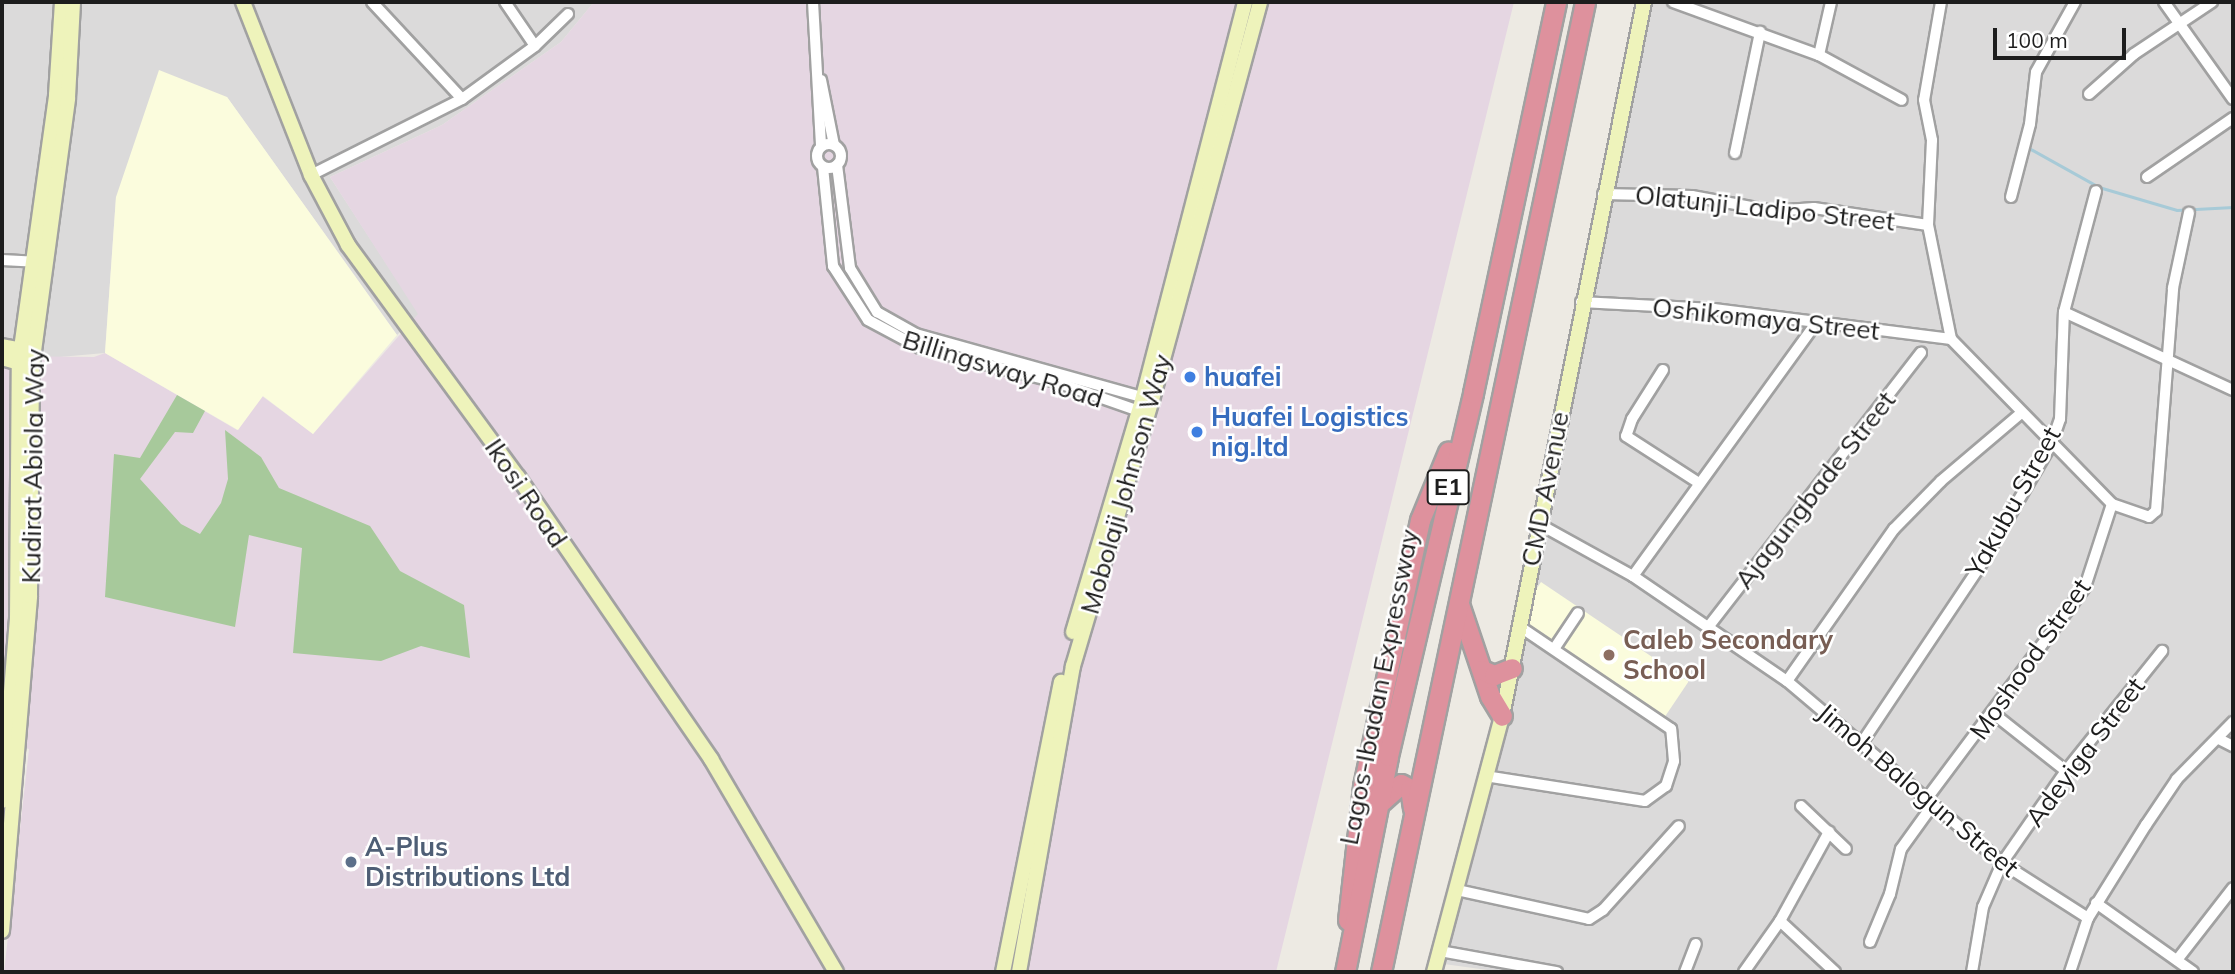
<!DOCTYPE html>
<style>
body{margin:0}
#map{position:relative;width:2235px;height:974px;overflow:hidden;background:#edeae3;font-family:Mulish,sans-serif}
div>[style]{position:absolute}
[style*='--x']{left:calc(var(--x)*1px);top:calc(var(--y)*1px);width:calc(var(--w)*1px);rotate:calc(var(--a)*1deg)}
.residential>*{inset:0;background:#dbdada}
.industrial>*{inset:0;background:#e5d6e2}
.education>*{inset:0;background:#fbfcdd;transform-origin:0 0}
.forest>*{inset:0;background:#a7c99b}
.stream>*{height:2.5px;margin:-1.25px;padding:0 1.25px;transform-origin:1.25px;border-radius:1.25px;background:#a7cad7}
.roads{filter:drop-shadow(2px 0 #a1a1a1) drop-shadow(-2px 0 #a1a1a1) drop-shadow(0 2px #a1a1a1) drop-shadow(0 -2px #a1a1a1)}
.street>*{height:10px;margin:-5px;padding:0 5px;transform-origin:5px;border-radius:5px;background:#fff}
.street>.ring{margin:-5px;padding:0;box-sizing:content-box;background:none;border:10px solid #fff;border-radius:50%}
.secondary>*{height:14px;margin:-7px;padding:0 7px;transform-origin:7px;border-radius:7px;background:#eef3bb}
.highway>*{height:19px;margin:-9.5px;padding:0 9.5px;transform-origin:9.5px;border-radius:9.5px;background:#de919d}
.dots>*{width:19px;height:19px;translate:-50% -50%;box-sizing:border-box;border:4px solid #fff;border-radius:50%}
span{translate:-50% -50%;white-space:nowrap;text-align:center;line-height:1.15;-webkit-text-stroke:5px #fff;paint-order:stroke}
.shield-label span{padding:2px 5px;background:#fff;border:2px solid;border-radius:5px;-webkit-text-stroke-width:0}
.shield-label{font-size:24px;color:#1d1d1d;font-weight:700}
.street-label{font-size:26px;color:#1d1d1d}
.shop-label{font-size:26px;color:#366cbe;font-weight:700}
.left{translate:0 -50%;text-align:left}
.education-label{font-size:26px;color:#785e54;font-weight:700}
.service-label{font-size:26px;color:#4e5e75;font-weight:700}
.frame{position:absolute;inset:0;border:4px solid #1d1d1d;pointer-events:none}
.scale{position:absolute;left:1993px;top:28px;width:133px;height:32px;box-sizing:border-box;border:4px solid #1d1d1d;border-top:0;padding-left:9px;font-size:21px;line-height:24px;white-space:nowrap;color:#1d1d1d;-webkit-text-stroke:5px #fff;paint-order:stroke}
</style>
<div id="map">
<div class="residential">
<i style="clip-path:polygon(2px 2px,594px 2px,561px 42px,442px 125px,330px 177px,419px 314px,397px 335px,227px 97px,116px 197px,105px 353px,48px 358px,2px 344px)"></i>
<i style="clip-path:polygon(1649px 2px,2233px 2px,2233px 972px,1502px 972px,1444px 964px)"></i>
</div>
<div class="industrial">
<i style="clip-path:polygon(594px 2px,1514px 2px,1276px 972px,4px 972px,29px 749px,2px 741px,2px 356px,94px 357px,105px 353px,237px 430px,262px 396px,313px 434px,418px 314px,330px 177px,442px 125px,561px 42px)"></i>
</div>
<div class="education">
<i style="clip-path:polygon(159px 70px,227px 97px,397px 335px,313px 434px,263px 396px,238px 430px,105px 353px,116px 197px)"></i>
<i style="left:1541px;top:582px;width:178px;height:49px;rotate:34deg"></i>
</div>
<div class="forest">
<i style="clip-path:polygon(177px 395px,205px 411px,193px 433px,175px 432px,140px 479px,181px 524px,200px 534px,221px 503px,228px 479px,225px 430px,261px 457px,279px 488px,370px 526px,400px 571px,464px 605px,470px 658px,421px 646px,381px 661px,293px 653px,302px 548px,249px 535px,235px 627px,105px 597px,114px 454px,140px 458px)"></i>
</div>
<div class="stream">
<i style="--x:2029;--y:148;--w:80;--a:29.1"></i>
<i style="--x:2099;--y:187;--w:81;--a:16.4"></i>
<i style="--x:2177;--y:210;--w:56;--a:-3.1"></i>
</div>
<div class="roads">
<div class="street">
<i style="--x:372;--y:2;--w:132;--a:47.1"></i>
<i style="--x:505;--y:2;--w:53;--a:55.7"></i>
<i style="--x:813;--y:2;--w:145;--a:86.8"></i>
<i style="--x:1673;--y:2;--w:155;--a:20"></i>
<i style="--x:1819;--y:55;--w:94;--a:28.5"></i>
<i style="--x:1941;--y:2;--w:99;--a:99.8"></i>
<i style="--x:1924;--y:100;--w:41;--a:78.7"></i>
<i style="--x:1932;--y:140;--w:85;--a:92.7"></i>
<i style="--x:1928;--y:225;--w:116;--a:78.6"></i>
<i style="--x:1951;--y:339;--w:231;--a:45.7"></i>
<i style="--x:2112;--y:504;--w:39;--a:19"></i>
<i style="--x:2149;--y:517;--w:9;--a:-41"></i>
<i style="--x:2156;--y:511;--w:224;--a:-85.6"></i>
<i style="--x:2173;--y:288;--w:77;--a:-78"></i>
<i style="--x:2164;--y:2;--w:119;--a:54.6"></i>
<i style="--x:1819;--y:55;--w:54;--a:-77.2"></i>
<i style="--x:821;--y:80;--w:66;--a:78.7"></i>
<i style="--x:2089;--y:94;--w:60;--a:-41.6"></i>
<i style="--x:2134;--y:54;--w:94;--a:-33.7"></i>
<i class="ring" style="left:817px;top:144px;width:14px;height:14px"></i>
<i style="--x:1735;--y:153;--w:124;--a:-78.3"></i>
<i style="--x:837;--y:165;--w:104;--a:82.8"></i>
<i style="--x:850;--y:268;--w:52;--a:58.5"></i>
<i style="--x:877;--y:312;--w:45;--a:29.4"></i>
<i style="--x:916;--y:334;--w:242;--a:15.6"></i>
<i style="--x:823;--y:167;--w:100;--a:84.2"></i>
<i style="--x:833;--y:266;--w:64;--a:57.1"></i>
<i style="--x:868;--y:320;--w:59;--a:28.3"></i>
<i style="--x:920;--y:348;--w:140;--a:14"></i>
<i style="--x:1056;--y:382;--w:94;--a:19.2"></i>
<i style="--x:311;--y:175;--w:169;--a:-26.7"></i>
<i style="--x:462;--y:99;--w:90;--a:-36"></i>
<i style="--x:535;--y:46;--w:46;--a:-44.1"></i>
<i style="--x:2147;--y:177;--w:104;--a:-34.5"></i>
<i style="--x:1603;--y:194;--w:89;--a:1.3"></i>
<i style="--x:1692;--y:196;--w:82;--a:10.5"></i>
<i style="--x:1773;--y:211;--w:41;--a:-4.2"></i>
<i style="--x:1814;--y:208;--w:115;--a:8.5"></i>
<i style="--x:2011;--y:197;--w:75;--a:-75.4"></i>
<i style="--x:2030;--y:124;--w:52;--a:-83.4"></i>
<i style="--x:2036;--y:72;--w:80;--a:-60.9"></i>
<i style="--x:2;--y:260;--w:33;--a:3"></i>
<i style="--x:1581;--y:302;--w:133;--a:3"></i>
<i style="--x:1714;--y:309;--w:239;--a:7.2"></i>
<i style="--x:2064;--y:312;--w:186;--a:24.8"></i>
<i style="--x:1663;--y:370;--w:58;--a:122.3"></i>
<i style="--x:1632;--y:419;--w:18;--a:109"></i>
<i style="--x:1626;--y:436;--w:87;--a:32.8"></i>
<i style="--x:1539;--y:524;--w:107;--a:29"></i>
<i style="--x:1633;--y:576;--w:186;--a:34.3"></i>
<i style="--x:1787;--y:681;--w:282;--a:40.2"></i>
<i style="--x:2002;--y:863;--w:102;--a:32.6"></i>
<i style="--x:1633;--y:576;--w:305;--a:-54.1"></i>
<i style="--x:1709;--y:626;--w:346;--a:-52.2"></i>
<i style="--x:1554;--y:649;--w:43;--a:-56.3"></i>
<i style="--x:1787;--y:681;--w:186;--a:-54.9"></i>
<i style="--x:1894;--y:529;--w:67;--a:-45.6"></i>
<i style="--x:1941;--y:481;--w:104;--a:-40.3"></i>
<i style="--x:1994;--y:714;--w:92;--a:38.4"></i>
<i style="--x:2219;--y:739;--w:16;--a:27"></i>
<i style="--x:1861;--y:744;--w:212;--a:-56.2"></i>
<i style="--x:1979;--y:568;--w:143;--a:-59.7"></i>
<i style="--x:2051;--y:445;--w:28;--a:-71"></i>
<i style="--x:2060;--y:419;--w:107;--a:-87.9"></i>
<i style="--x:2064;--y:312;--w:125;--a:-75.2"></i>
<i style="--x:1485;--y:776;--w:162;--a:8.9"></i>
<i style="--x:1645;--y:801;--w:26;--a:-36"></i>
<i style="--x:1666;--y:786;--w:26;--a:-72"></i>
<i style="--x:1674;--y:761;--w:32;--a:-95"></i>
<i style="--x:1671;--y:729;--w:184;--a:-145.9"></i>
<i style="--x:1925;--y:801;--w:267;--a:-53.2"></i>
<i style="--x:2085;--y:587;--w:87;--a:-72"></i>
<i style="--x:1801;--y:806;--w:62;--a:43.7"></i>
<i style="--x:1457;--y:890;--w:135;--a:12.4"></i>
<i style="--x:1589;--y:919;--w:17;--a:-33"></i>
<i style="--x:1603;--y:910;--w:113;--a:-47.9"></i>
<i style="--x:2096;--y:903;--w:119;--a:35.4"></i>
<i style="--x:1780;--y:921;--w:75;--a:42.8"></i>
<i style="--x:1870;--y:942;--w:52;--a:-67.4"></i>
<i style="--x:1890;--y:894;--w:46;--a:-76.3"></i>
<i style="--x:1901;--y:849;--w:53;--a:-54.2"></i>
<i style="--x:1440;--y:951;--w:119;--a:10.2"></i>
<i style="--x:2177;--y:960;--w:91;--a:-52.1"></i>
<i style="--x:1685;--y:972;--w:30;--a:-69"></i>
<i style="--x:1744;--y:972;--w:62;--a:-54.8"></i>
<i style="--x:1780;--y:921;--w:102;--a:-61.2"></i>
<i style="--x:1972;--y:972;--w:66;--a:-80.4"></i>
<i style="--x:1983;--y:907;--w:48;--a:-66.6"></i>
<i style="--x:2002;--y:863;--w:112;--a:-55.2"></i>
<i style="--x:2066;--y:771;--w:154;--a:-51.3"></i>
<i style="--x:2070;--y:972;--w:57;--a:-71.6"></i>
<i style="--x:2088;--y:918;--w:110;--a:-58.1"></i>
<i style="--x:2146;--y:825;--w:55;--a:-56"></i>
<i style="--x:2177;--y:779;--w:80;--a:-45.5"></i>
</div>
<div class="secondary">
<i style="--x:243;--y:2;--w:186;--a:68.5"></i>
<i style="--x:311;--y:175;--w:79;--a:62.1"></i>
<i style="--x:348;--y:245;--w:288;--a:53.8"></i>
<i style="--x:518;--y:477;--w:342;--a:55.6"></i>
<i style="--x:711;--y:759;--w:247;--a:59.6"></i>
<i style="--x:2;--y:346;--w:26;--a:11"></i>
<i style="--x:2;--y:358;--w:26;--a:16"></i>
<i style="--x:1073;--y:632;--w:245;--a:-73.4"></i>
<i style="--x:1143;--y:397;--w:408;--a:-75.5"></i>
<i style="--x:2;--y:801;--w:183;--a:-85.3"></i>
<i style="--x:17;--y:619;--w:256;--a:-89.6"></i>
<i style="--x:19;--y:363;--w:271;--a:-82.1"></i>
<i style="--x:56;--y:95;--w:93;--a:-86.3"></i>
<i style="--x:2;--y:931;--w:336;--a:-85.2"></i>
<i style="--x:30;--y:596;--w:230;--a:-89.5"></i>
<i style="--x:32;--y:366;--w:270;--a:-82.3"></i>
<i style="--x:68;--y:98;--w:96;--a:-87"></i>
<i style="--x:1003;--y:972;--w:296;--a:-78.7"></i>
<i style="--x:1019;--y:972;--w:311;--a:-80"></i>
<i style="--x:1073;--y:666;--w:277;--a:-73.5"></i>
<i style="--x:1152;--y:400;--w:412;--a:-74.8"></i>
<i style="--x:1434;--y:972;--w:265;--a:-75.1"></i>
<i style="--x:1502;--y:716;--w:728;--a:-78.75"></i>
</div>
<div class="highway">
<i style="--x:1459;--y:604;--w:97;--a:71.4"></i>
<i style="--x:1490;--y:696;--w:23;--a:59"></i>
<i style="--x:1482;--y:670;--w:13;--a:23"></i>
<i style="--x:1494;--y:675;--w:19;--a:-21"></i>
<i style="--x:1382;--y:801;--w:25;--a:-42"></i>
<i style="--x:1401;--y:784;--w:10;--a:29"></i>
<i style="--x:1410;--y:789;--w:20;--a:81"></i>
<i style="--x:1348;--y:920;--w:135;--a:-83.6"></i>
<i style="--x:1363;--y:786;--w:272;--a:-77.9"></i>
<i style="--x:1420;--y:520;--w:74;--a:-67.6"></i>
<i style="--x:1345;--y:972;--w:220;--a:-78.7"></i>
<i style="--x:1388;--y:756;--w:373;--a:-76.8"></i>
<i style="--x:1473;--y:393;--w:400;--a:-78"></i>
<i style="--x:1381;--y:972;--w:991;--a:-78.12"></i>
</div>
</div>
<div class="dots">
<i style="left:1190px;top:377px;background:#3f7fe0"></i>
<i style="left:1197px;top:432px;background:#3f7fe0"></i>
<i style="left:1609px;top:655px;background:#8d6e63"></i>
<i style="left:351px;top:862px;background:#5c6f8a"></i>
</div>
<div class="shield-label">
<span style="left:1448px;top:487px">E1</span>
</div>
<div class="street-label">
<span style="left:1765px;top:208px;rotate:6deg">Olatunji Ladipo Street</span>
<span style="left:1766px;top:319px;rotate:6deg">Oshikomaya Street</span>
<span style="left:1003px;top:369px;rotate:17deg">Billingsway Road</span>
<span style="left:33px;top:466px;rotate:-89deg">Kudirat Abiola Way</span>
<span style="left:1126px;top:484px;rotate:-74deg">Mobolaji Johnson Way</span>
<span style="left:1545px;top:489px;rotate:-79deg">CMD Avenue</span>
<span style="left:1815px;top:490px;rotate:-52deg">Ajagungbade Street</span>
<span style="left:526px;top:493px;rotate:56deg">Ikosi Road</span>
<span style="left:2013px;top:502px;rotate:-61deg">Yakubu Street</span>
<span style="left:2030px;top:659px;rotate:-55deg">Moshood Street</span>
<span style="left:1379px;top:687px;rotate:-79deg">Lagos-Ibadan Expressway</span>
<span style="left:2085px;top:752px;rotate:-53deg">Adeyiga Street</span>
<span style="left:1918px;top:790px;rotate:40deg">Jimoh Balogun Street</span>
</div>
<div class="shop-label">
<span class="left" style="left:1204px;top:377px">huafei</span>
<span class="left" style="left:1211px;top:432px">Huafei Logistics<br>nig.ltd</span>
</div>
<div class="education-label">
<span class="left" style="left:1623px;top:655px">Caleb Secondary<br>School</span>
</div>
<div class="service-label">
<span class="left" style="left:365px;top:862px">A-Plus<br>Distributions Ltd</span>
</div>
<div class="frame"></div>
<div class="scale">100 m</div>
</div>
